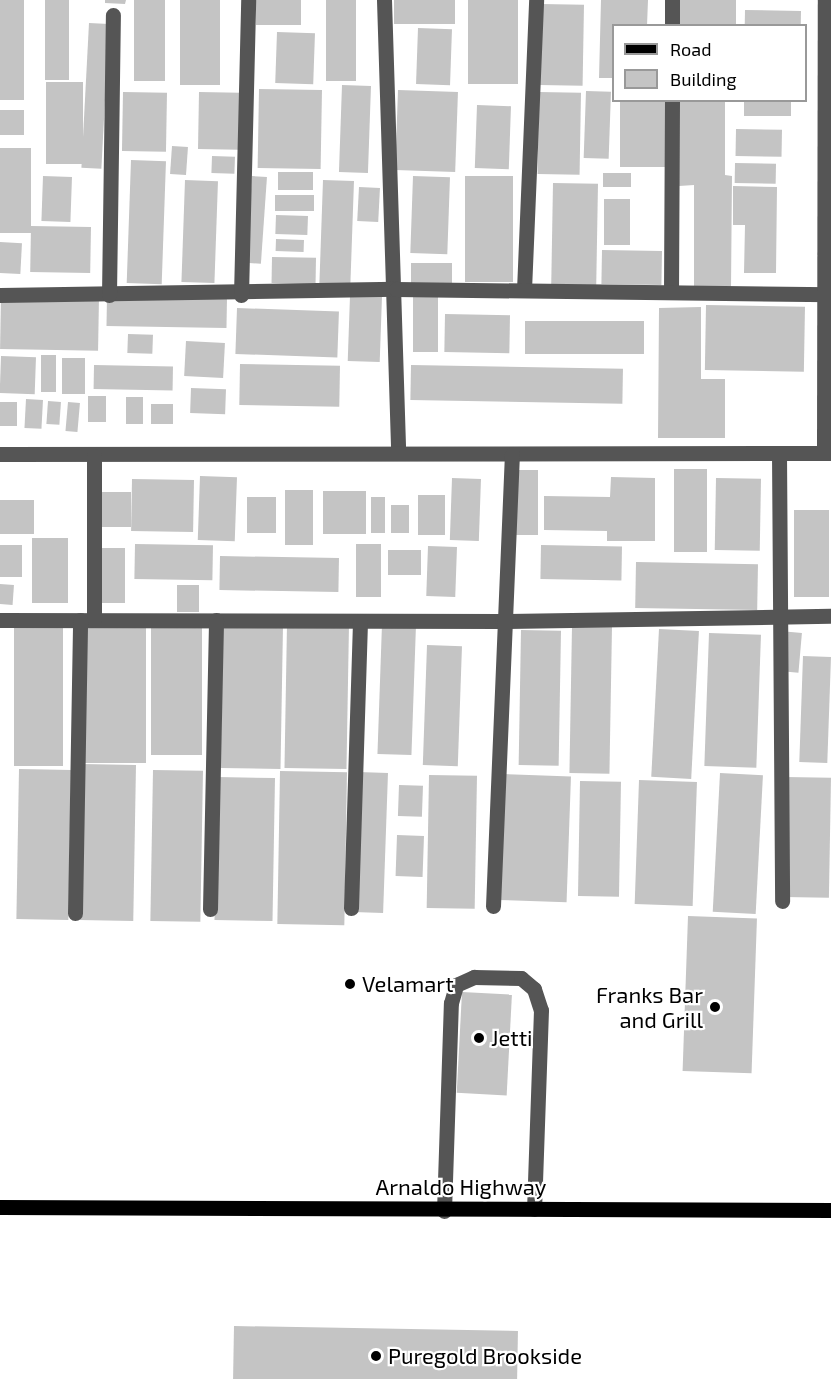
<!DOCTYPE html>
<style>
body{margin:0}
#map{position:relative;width:831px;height:1379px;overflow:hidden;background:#fff;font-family:"Exo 2",sans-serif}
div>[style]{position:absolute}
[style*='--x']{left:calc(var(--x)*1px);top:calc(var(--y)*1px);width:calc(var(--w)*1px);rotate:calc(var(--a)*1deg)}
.building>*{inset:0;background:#c4c4c4;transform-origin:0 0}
.minor>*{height:15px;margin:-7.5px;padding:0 7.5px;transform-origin:7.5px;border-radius:7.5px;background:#555}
.major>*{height:15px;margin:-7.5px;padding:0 7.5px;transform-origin:7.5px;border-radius:7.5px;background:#000}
.dots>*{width:16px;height:16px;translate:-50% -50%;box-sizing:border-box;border:3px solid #fff;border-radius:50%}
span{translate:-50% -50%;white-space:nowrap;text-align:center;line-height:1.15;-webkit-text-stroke:4.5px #fff;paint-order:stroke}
.poi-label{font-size:22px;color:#000}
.left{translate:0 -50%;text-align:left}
.right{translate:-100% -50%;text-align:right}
.street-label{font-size:22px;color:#000}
.legend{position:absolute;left:612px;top:24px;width:195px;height:78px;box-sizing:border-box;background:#fff;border:2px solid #999;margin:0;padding:8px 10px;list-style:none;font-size:18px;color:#000}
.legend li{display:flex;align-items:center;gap:12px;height:30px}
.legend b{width:30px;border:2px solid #999}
</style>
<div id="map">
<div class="building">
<i style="left:0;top:0;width:24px;height:100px"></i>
<i style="left:45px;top:0;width:24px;height:80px"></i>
<i style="clip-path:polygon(105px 0,126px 0,125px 4px,105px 3px)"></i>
<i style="left:134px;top:0;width:31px;height:81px"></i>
<i style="left:180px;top:0;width:40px;height:85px"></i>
<i style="left:256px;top:0;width:45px;height:25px"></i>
<i style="left:326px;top:0;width:30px;height:81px"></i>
<i style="left:394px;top:0;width:61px;height:24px"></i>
<i style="left:468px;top:0;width:50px;height:84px"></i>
<i style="clip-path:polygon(601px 0,648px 0,647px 26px,614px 26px,614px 78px,599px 78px)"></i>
<i style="left:676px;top:0;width:60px;height:26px"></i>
<i style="left:541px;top:4px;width:43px;height:81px;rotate:1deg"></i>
<i style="left:745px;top:10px;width:56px;height:16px;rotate:1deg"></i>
<i style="left:89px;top:23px;width:20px;height:145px;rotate:3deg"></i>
<i style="left:418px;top:28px;width:34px;height:56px;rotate:2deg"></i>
<i style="left:277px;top:32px;width:38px;height:51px;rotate:2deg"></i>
<i style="left:46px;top:82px;width:37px;height:82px"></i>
<i style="left:342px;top:85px;width:29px;height:87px;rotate:2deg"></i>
<i style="left:259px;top:89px;width:63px;height:79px;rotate:1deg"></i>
<i style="left:398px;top:90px;width:60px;height:80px;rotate:2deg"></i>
<i style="left:586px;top:91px;width:25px;height:67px;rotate:2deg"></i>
<i style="left:123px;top:92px;width:44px;height:59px;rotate:1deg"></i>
<i style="left:199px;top:92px;width:41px;height:57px;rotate:1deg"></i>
<i style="left:539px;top:92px;width:42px;height:82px;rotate:1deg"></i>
<i style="left:620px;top:100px;width:45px;height:67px"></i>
<i style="clip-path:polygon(679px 100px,725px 100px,725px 175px,732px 176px,731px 289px,694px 289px,694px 185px,679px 186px)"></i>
<i style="left:744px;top:100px;width:47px;height:16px"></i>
<i style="left:477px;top:105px;width:34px;height:63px;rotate:2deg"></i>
<i style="left:0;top:110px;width:24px;height:25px"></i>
<i style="left:736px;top:129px;width:46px;height:27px;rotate:1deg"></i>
<i style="left:172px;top:146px;width:16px;height:28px;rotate:4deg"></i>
<i style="left:0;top:148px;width:31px;height:85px"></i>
<i style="left:212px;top:156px;width:23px;height:17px;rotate:2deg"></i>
<i style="left:131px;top:160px;width:35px;height:123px;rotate:2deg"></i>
<i style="left:735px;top:163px;width:41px;height:20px;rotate:1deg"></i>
<i style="left:278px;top:172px;width:35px;height:18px"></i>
<i style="left:603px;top:173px;width:28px;height:14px"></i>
<i style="left:43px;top:176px;width:29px;height:45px;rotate:2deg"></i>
<i style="left:252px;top:176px;width:15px;height:87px;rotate:4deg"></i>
<i style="left:413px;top:176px;width:37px;height:77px;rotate:2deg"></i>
<i style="left:465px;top:176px;width:48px;height:106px"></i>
<i style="left:185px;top:180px;width:33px;height:102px;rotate:2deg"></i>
<i style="left:323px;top:180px;width:31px;height:103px;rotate:2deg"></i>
<i style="left:553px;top:183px;width:45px;height:106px;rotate:1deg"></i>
<i style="clip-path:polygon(733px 186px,777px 187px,776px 273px,744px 273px,745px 225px,733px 225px)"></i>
<i style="left:359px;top:187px;width:21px;height:34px;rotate:3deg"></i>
<i style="left:275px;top:195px;width:39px;height:16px"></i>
<i style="left:604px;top:199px;width:26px;height:46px"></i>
<i style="left:276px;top:215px;width:32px;height:19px;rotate:2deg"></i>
<i style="left:31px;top:226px;width:60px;height:46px;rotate:1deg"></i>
<i style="left:276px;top:239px;width:28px;height:12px;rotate:2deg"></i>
<i style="left:0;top:242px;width:22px;height:31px;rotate:3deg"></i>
<i style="left:602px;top:250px;width:60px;height:34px;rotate:1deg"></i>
<i style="left:272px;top:257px;width:44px;height:26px;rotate:1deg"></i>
<i style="left:411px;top:263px;width:41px;height:23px"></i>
<i style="left:413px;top:292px;width:25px;height:60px"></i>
<i style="left:1px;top:296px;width:98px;height:53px;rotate:1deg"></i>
<i style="left:350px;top:296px;width:32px;height:65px;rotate:2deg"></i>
<i style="left:107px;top:297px;width:120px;height:29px;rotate:1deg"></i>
<i style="left:706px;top:305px;width:99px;height:65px;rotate:1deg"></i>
<i style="clip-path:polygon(701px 307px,701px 379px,725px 379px,725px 438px,658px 438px,659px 308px)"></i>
<i style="left:237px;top:308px;width:102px;height:46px;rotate:2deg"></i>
<i style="left:445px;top:314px;width:65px;height:38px;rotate:1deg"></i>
<i style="left:525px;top:321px;width:119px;height:33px"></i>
<i style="left:128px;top:334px;width:25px;height:19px;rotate:2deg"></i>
<i style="left:186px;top:341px;width:39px;height:35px;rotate:3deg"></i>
<i style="left:41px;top:355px;width:15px;height:37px"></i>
<i style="left:1px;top:356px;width:35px;height:37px;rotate:2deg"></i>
<i style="left:62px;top:358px;width:23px;height:36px"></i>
<i style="left:240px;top:364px;width:100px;height:41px;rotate:1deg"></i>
<i style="left:94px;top:365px;width:79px;height:24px;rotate:1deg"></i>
<i style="left:411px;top:365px;width:212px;height:35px;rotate:1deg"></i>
<i style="left:191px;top:388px;width:35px;height:25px;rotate:2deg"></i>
<i style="left:88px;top:396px;width:18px;height:26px"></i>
<i style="left:126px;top:397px;width:17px;height:27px"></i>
<i style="left:26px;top:399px;width:17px;height:29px;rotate:3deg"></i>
<i style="left:48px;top:401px;width:13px;height:23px;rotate:4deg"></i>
<i style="left:0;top:402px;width:17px;height:24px"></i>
<i style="left:68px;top:402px;width:12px;height:29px;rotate:5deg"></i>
<i style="left:151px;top:404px;width:22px;height:20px"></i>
<i style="left:674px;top:469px;width:33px;height:83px"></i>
<i style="left:512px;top:470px;width:26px;height:65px"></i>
<i style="left:200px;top:476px;width:37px;height:64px;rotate:2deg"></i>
<i style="clip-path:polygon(611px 477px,655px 478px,655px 541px,607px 541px,607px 531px,544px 530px,544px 496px,610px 497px)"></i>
<i style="left:452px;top:478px;width:29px;height:62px;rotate:2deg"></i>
<i style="left:716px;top:478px;width:45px;height:72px;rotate:1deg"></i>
<i style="left:132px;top:479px;width:62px;height:52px;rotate:1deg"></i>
<i style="left:285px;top:490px;width:28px;height:55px"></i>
<i style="left:323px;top:491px;width:43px;height:43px"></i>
<i style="left:99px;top:492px;width:32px;height:35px"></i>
<i style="left:418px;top:495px;width:27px;height:40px"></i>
<i style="left:247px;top:497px;width:29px;height:36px"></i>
<i style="left:371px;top:497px;width:14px;height:36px"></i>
<i style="left:0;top:500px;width:34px;height:34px"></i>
<i style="left:391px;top:505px;width:18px;height:28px"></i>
<i style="left:794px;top:510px;width:35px;height:87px"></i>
<i style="left:32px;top:538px;width:36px;height:65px"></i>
<i style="left:135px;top:544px;width:78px;height:35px;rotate:1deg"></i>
<i style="left:356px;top:544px;width:25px;height:53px"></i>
<i style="left:0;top:545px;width:22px;height:32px"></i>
<i style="left:541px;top:545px;width:81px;height:34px;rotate:1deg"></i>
<i style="left:428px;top:546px;width:29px;height:50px;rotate:2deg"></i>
<i style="left:100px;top:548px;width:25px;height:55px"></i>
<i style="left:388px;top:550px;width:33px;height:25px"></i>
<i style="left:220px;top:556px;width:119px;height:34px;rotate:1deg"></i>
<i style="left:636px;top:562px;width:122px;height:46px;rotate:1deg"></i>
<i style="left:0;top:584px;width:14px;height:20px;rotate:4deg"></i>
<i style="left:177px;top:585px;width:22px;height:27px"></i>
<i style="left:85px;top:621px;width:61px;height:142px"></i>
<i style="left:151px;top:624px;width:51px;height:131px"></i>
<i style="left:287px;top:624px;width:62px;height:144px;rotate:1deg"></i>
<i style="left:382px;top:624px;width:34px;height:130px;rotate:2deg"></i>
<i style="left:14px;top:625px;width:49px;height:141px"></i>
<i style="left:223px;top:625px;width:60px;height:143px;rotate:1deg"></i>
<i style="left:572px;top:626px;width:40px;height:147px;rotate:1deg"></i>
<i style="left:659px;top:629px;width:40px;height:148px;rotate:3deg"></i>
<i style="left:521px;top:630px;width:40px;height:135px;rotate:1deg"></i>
<i style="left:780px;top:631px;width:22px;height:40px;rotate:5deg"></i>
<i style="left:709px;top:633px;width:52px;height:133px;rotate:2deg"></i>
<i style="left:427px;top:645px;width:35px;height:120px;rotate:2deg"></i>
<i style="left:803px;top:656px;width:28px;height:106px;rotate:2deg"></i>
<i style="left:82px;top:764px;width:54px;height:156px;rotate:1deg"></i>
<i style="left:19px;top:769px;width:52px;height:150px;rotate:1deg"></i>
<i style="left:153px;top:770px;width:50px;height:151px;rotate:1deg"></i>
<i style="left:280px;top:771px;width:67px;height:153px;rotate:1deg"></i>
<i style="left:358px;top:772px;width:30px;height:140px;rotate:2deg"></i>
<i style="left:720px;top:773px;width:43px;height:139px;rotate:3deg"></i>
<i style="left:502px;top:774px;width:69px;height:126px;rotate:2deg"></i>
<i style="left:429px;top:775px;width:48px;height:133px;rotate:1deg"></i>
<i style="left:217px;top:777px;width:58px;height:143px;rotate:1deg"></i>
<i style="left:786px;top:777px;width:45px;height:120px;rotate:1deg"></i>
<i style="left:639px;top:780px;width:58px;height:124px;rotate:2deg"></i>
<i style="left:580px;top:781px;width:41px;height:115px;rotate:1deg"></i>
<i style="left:399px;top:785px;width:24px;height:31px;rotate:2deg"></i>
<i style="left:397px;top:835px;width:27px;height:41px;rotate:2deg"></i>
<i style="left:688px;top:916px;width:69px;height:155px;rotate:2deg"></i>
<i style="left:462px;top:992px;width:50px;height:101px;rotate:3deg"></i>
<i style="left:234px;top:1326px;width:284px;height:53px;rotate:1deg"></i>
</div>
<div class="minor">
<i style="--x:384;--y:0;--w:453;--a:88.2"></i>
<i style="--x:672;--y:26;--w:26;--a:-90"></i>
<i style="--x:524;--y:290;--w:290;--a:-87.6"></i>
<i style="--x:671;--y:292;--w:192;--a:-89.7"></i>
<i style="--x:0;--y:295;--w:396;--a:-0.9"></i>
<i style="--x:396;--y:289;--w:435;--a:0.7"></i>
<i style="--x:109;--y:295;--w:280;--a:-89.2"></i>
<i style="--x:241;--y:295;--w:295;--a:-88.6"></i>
<i style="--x:779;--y:453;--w:448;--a:89.6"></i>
<i style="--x:824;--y:453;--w:453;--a:-89.9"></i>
<i style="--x:0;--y:454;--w:831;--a:-0.07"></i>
<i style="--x:0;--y:620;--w:502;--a:0.11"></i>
<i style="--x:502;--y:621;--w:329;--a:-0.9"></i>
<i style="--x:94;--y:620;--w:164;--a:-90"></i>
<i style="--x:493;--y:906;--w:452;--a:-87.6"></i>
<i style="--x:351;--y:908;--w:287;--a:-88.2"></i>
<i style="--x:210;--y:909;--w:289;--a:-88.8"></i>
<i style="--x:75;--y:913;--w:293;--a:-89"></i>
<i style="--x:444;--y:1211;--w:208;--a:-88.1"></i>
<i style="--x:451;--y:1003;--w:19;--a:-74"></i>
<i style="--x:456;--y:985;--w:20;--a:-24"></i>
<i style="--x:474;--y:977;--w:47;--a:1.2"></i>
<i style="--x:521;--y:978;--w:17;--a:40"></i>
<i style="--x:534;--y:989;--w:22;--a:72"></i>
<i style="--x:541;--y:1010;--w:199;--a:92"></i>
</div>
<div class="major">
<i style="--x:0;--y:1207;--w:831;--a:0.21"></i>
</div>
<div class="dots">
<i style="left:350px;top:984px;background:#000"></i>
<i style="left:715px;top:1007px;background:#000"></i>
<i style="left:479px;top:1038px;background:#000"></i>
<i style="left:376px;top:1356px;background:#000"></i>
</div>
<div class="poi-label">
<span class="left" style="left:362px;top:984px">Velamart</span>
<span class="right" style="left:703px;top:1007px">Franks Bar<br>and Grill</span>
<span class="left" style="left:491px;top:1038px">Jetti</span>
<span class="left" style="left:388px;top:1356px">Puregold Brookside</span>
</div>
<div class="street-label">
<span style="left:461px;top:1187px">Arnaldo Highway</span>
</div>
<ul class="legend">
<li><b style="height:8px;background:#000"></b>Road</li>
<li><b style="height:16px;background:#c4c4c4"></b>Building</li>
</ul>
</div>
